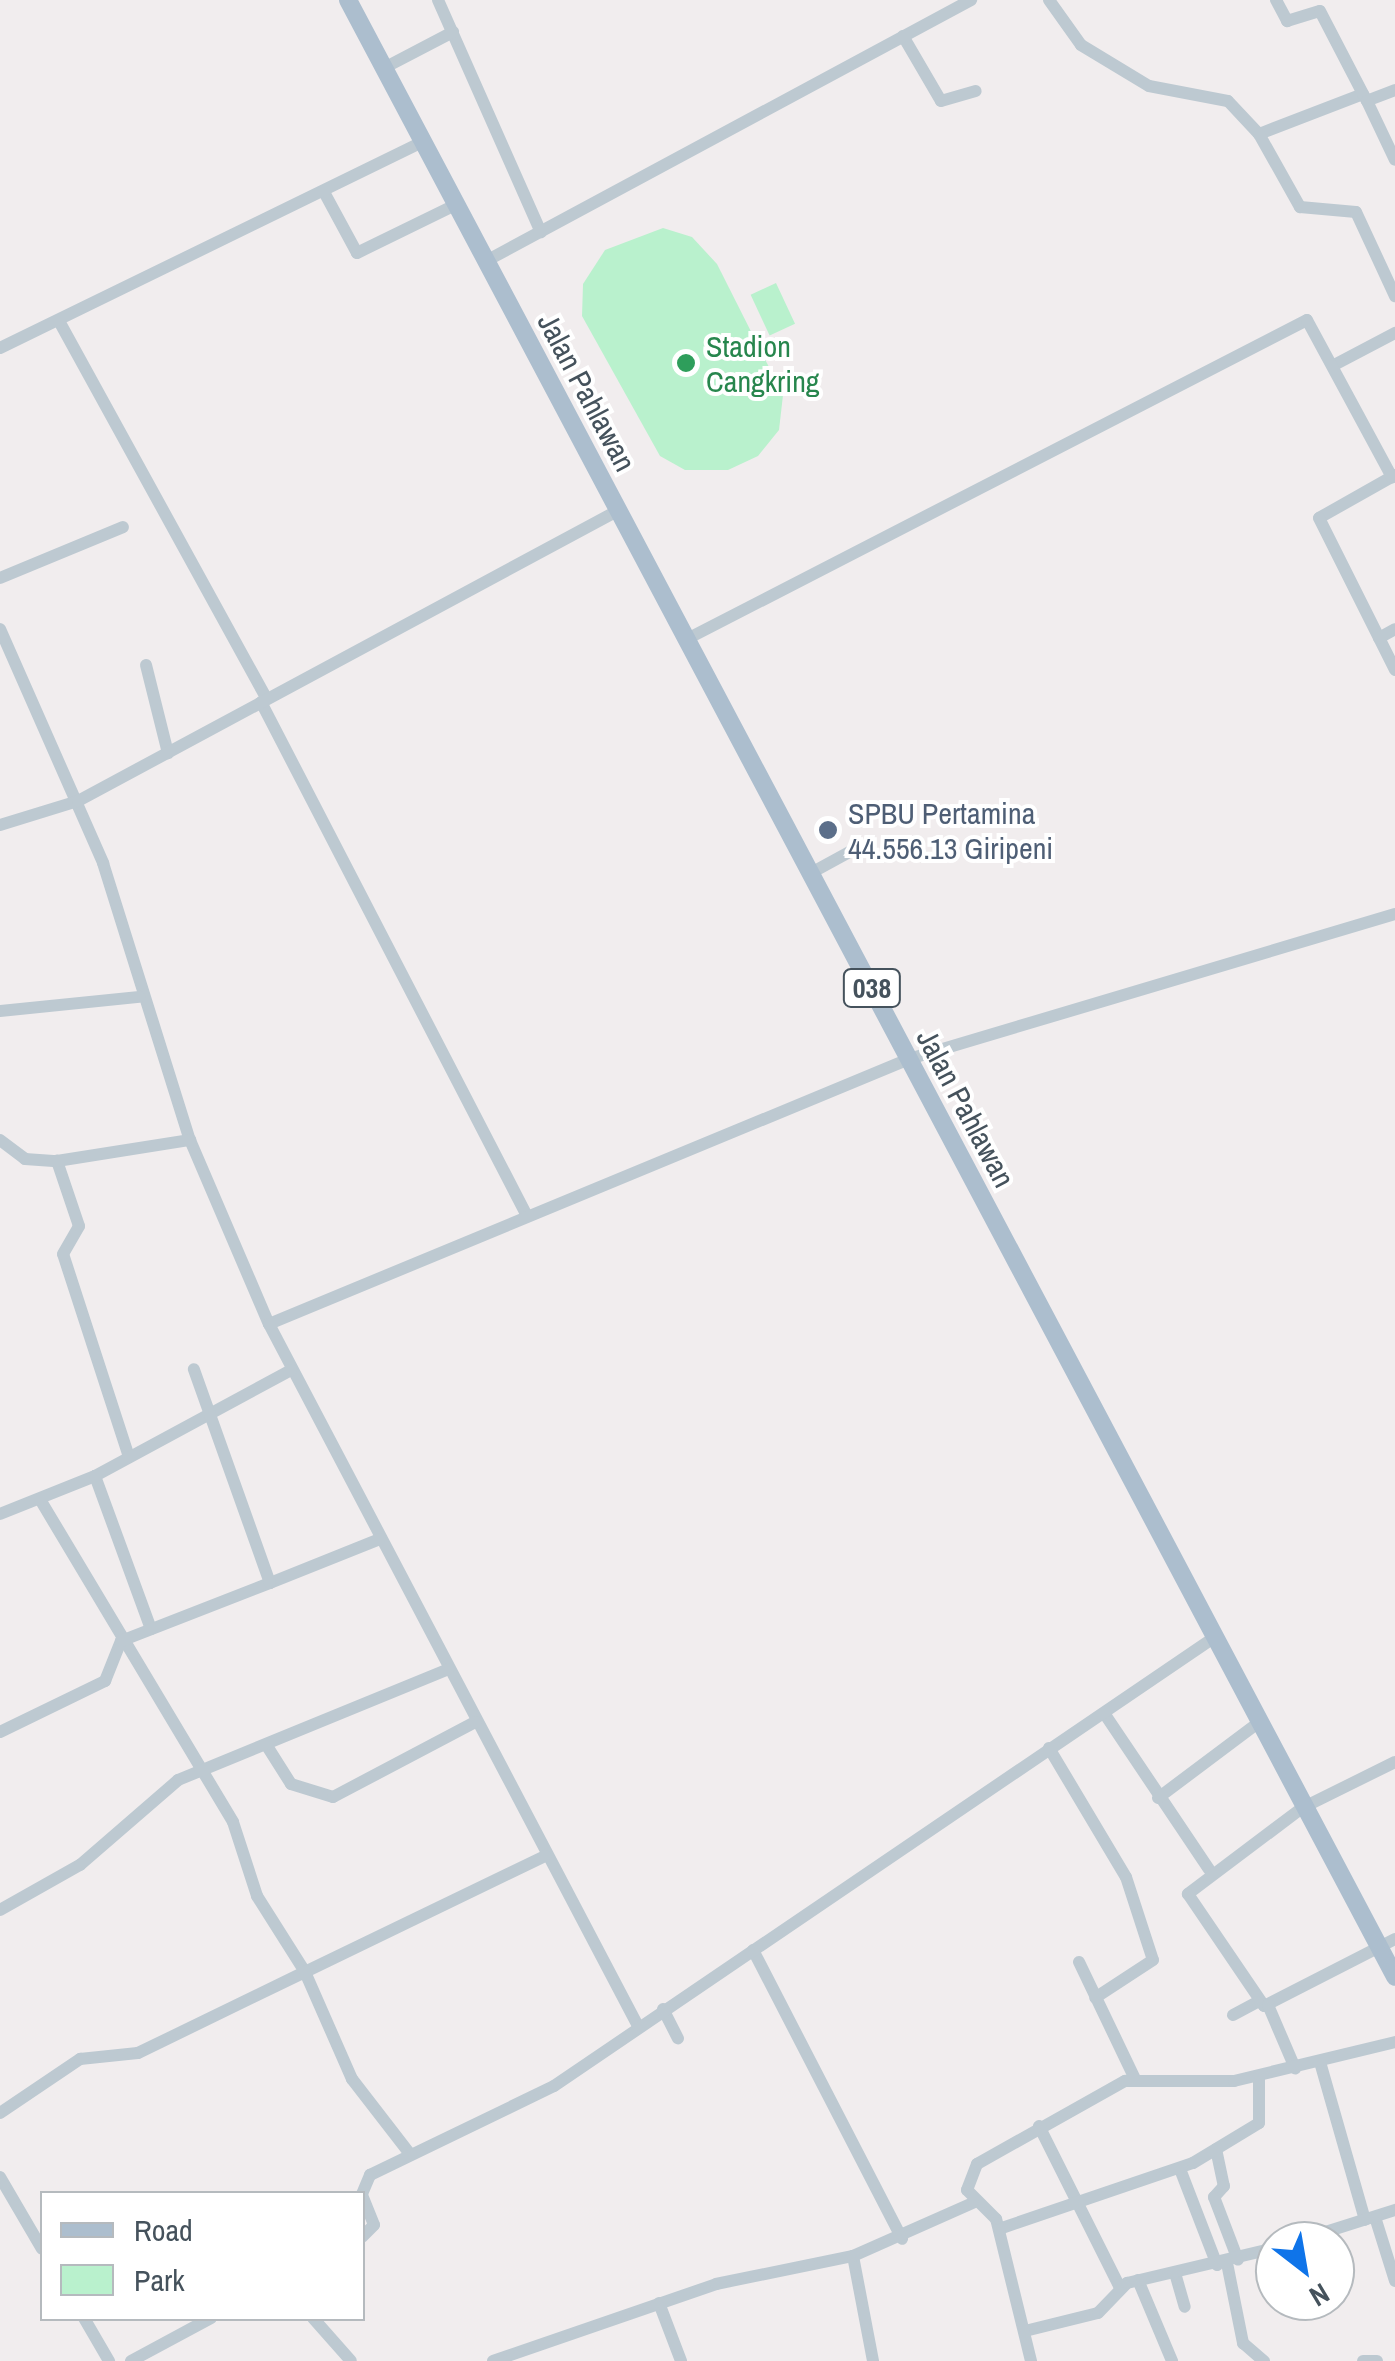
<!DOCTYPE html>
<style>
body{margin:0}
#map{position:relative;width:1395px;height:2361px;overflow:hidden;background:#f1edee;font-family:"Archivo Narrow",sans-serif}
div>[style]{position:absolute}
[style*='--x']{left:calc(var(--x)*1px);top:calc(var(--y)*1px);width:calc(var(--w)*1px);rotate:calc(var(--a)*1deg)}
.green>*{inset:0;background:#b9f1cd;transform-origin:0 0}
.minor>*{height:12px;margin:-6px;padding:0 6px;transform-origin:6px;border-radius:6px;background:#bdc9d1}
.major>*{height:18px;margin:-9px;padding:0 9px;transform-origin:9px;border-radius:9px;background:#acbece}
.dots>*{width:28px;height:28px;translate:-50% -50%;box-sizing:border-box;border:5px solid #fff;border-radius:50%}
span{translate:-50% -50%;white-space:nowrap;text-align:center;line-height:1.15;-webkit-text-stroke:8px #fff;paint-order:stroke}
.shield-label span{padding:2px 8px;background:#fff;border:2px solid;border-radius:8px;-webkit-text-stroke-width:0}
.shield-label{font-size:28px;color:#45525c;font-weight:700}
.leisure-label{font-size:30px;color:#27864d}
.left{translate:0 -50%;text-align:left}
.street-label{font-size:30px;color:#45525c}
.service-label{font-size:30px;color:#4e5e75}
.legend{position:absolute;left:40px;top:2191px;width:325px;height:130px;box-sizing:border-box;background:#fff;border:2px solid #b5babe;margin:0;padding:12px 18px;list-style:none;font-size:30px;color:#45525c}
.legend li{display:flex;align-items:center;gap:20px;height:50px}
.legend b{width:50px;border:2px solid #b5babe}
.north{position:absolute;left:1255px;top:2221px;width:100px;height:100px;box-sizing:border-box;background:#fff;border:2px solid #b5babe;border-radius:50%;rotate:149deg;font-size:28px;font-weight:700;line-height:40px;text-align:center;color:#45525c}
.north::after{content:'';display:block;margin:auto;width:35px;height:45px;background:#0f74e9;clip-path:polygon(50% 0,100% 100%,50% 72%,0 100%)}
</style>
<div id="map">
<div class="green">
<i style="clip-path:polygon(663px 228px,692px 237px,717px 264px,783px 395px,779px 430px,758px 456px,728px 470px,685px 470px,660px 456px,582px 316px,583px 284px,605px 250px)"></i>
<i style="left:776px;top:283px;width:45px;height:28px;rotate:65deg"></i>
</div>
<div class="minor">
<i style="--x:438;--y:0;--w:254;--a:66.1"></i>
<i style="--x:1049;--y:0;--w:55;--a:54.6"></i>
<i style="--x:1081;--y:45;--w:79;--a:31.1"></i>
<i style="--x:1149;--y:86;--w:80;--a:10.8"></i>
<i style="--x:1228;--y:101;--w:45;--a:46.8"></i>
<i style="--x:1259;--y:134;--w:111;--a:-21"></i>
<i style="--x:1363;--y:94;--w:8;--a:60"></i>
<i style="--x:1276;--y:0;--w:24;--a:62"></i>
<i style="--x:1287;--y:21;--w:34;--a:-17"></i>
<i style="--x:1320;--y:11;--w:93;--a:62.6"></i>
<i style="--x:903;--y:36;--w:75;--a:59.7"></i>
<i style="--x:941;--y:101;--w:36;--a:-16"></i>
<i style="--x:384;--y:68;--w:78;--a:-27.6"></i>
<i style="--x:1395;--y:90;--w:30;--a:159"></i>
<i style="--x:1367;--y:101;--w:65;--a:64.6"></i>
<i style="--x:1259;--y:134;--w:84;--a:60.7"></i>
<i style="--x:1300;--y:207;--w:56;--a:5.1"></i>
<i style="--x:1356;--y:212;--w:93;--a:65.1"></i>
<i style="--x:324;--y:192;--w:69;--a:61.6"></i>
<i style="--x:357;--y:253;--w:109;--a:-26.1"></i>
<i style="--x:486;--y:261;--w:551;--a:-28.29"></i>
<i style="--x:59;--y:321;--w:431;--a:61.2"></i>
<i style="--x:0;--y:348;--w:470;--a:-26"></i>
<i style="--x:1336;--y:364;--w:67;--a:-27.7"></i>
<i style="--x:1395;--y:475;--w:87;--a:150.5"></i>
<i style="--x:1319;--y:518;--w:170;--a:63.4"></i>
<i style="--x:0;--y:578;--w:133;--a:-22.5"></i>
<i style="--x:0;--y:629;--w:256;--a:66.2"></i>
<i style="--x:103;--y:863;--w:290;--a:72.6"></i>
<i style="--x:190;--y:1140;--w:200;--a:66.8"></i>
<i style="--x:269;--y:1324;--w:793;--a:62.27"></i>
<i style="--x:1379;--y:638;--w:18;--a:-29"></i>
<i style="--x:687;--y:639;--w:697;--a:-27.23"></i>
<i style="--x:1307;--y:320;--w:179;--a:61.6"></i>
<i style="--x:146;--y:665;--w:91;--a:76"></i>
<i style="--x:261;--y:702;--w:577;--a:62.63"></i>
<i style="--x:0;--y:825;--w:82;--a:-17.1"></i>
<i style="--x:78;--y:801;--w:614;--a:-28.28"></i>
<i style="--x:811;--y:873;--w:50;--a:-28.6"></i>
<i style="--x:0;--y:1011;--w:140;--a:-5.8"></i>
<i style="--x:0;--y:1140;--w:31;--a:37"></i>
<i style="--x:25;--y:1159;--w:32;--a:4"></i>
<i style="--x:269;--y:1324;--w:693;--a:-22.49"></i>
<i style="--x:909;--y:1059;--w:507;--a:-16.61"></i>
<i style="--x:129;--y:1457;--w:213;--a:-108"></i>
<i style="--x:63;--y:1254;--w:32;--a:-60"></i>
<i style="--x:79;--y:1226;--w:69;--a:-108.7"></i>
<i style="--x:57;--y:1161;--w:135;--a:-9"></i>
<i style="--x:95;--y:1476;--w:163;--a:69.9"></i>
<i style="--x:41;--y:1501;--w:374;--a:59.1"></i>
<i style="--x:233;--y:1822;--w:78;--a:72"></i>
<i style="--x:257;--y:1896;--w:90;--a:57.7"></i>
<i style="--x:305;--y:1972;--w:267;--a:-25.8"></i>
<i style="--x:0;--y:1514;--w:102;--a:-21.8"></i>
<i style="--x:95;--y:1476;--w:223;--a:-28.4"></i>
<i style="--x:270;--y:1583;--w:118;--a:-21.8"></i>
<i style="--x:1104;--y:1713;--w:188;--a:56.1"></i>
<i style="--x:0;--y:1732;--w:117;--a:-25.9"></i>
<i style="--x:105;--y:1681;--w:43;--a:-68.2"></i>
<i style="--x:121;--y:1641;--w:160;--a:-21.3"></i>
<i style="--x:270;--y:1583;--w:227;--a:-109.6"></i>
<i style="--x:267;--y:1746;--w:45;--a:57.7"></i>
<i style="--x:291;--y:1784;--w:44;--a:17.2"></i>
<i style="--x:333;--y:1797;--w:161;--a:-27.8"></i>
<i style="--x:1049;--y:1748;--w:150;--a:59.2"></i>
<i style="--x:1126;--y:1877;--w:87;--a:72"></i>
<i style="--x:1153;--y:1960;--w:69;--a:146.8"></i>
<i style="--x:1395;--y:1762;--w:104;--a:153.7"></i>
<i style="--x:1302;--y:1808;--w:143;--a:143"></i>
<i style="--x:1188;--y:1894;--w:135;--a:55.8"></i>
<i style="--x:1264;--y:2006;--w:147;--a:-27.1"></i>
<i style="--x:1158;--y:1798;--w:125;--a:-36.9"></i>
<i style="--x:0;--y:1910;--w:92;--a:-29.4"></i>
<i style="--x:80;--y:1865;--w:130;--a:-40.9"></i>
<i style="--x:178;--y:1780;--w:292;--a:-22.3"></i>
<i style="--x:753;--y:1950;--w:325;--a:62.7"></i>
<i style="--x:1079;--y:1962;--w:132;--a:64.4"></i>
<i style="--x:1268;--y:2005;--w:69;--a:66.8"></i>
<i style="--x:663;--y:2009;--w:33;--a:63"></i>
<i style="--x:1233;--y:2015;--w:27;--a:-28"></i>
<i style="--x:1320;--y:2062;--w:164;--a:74.1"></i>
<i style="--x:0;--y:2113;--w:97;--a:-34"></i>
<i style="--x:80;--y:2059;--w:58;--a:-5.9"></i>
<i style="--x:138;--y:2053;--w:186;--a:-25.9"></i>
<i style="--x:305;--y:1972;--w:117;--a:66.3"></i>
<i style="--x:352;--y:2079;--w:95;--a:52.3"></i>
<i style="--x:1039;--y:2126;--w:179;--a:63.4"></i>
<i style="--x:1216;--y:2149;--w:38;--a:78"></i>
<i style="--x:1224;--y:2186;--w:15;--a:132"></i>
<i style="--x:1214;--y:2197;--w:67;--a:69.1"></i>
<i style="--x:1180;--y:2169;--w:103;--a:68.9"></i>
<i style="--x:0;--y:2177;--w:83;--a:59.7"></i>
<i style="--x:362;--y:2194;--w:21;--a:-67"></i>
<i style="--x:370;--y:2175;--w:204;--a:-25.8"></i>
<i style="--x:554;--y:2086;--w:799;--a:-34.19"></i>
<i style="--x:362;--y:2195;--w:32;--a:68"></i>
<i style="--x:374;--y:2225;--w:17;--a:135"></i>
<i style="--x:1375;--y:2217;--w:67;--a:72.6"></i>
<i style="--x:999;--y:2229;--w:205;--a:-18.8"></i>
<i style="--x:1193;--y:2163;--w:77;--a:-31.2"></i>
<i style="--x:1259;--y:2123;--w:47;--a:-90"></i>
<i style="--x:1297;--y:2241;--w:103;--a:-17.6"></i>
<i style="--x:853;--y:2256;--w:107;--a:79.2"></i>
<i style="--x:1227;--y:2263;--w:82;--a:78.7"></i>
<i style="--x:1243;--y:2343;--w:28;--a:41"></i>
<i style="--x:1175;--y:2273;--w:35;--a:74"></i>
<i style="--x:1138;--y:2280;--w:88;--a:67.2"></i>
<i style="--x:659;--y:2303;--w:62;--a:69.2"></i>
<i style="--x:84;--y:2318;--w:50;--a:59.8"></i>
<i style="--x:313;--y:2318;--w:57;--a:48.5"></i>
<i style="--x:1025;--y:2331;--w:75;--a:-13.9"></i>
<i style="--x:1098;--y:2313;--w:42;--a:-46"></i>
<i style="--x:1127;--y:2283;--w:152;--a:-13.3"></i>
<i style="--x:131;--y:2361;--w:91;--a:-28.3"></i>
<i style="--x:493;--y:2361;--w:236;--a:-19"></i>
<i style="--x:716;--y:2284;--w:140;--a:-11.6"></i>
<i style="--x:853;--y:2256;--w:133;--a:-23.9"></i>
<i style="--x:1031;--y:2361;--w:146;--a:-103.8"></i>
<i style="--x:996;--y:2219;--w:41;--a:-135"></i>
<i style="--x:967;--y:2190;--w:28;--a:-69"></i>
<i style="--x:977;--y:2164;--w:170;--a:-29.3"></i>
<i style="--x:1125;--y:2081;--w:109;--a:0"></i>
<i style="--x:1234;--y:2081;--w:166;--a:-13.6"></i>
<i style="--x:1363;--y:2361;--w:14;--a:0"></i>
</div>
<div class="major">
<i style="--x:348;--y:0;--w:2237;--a:62.09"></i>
</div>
<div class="dots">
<i style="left:686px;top:363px;background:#2e9e5b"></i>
<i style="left:828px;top:830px;background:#5c6f8a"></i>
</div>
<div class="shield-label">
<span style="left:872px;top:988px">038</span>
</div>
<div class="leisure-label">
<span class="left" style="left:706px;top:363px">Stadion<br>Cangkring</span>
</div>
<div class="street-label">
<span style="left:587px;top:392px;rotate:62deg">Jalan Pahlawan</span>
<span style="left:966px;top:1108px;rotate:62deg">Jalan Pahlawan</span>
</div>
<div class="service-label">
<span class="left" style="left:848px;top:830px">SPBU Pertamina<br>44.556.13 Giripeni</span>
</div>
<ul class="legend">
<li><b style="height:12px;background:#acbece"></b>Road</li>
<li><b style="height:28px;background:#b9f1cd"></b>Park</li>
</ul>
<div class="north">N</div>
</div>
